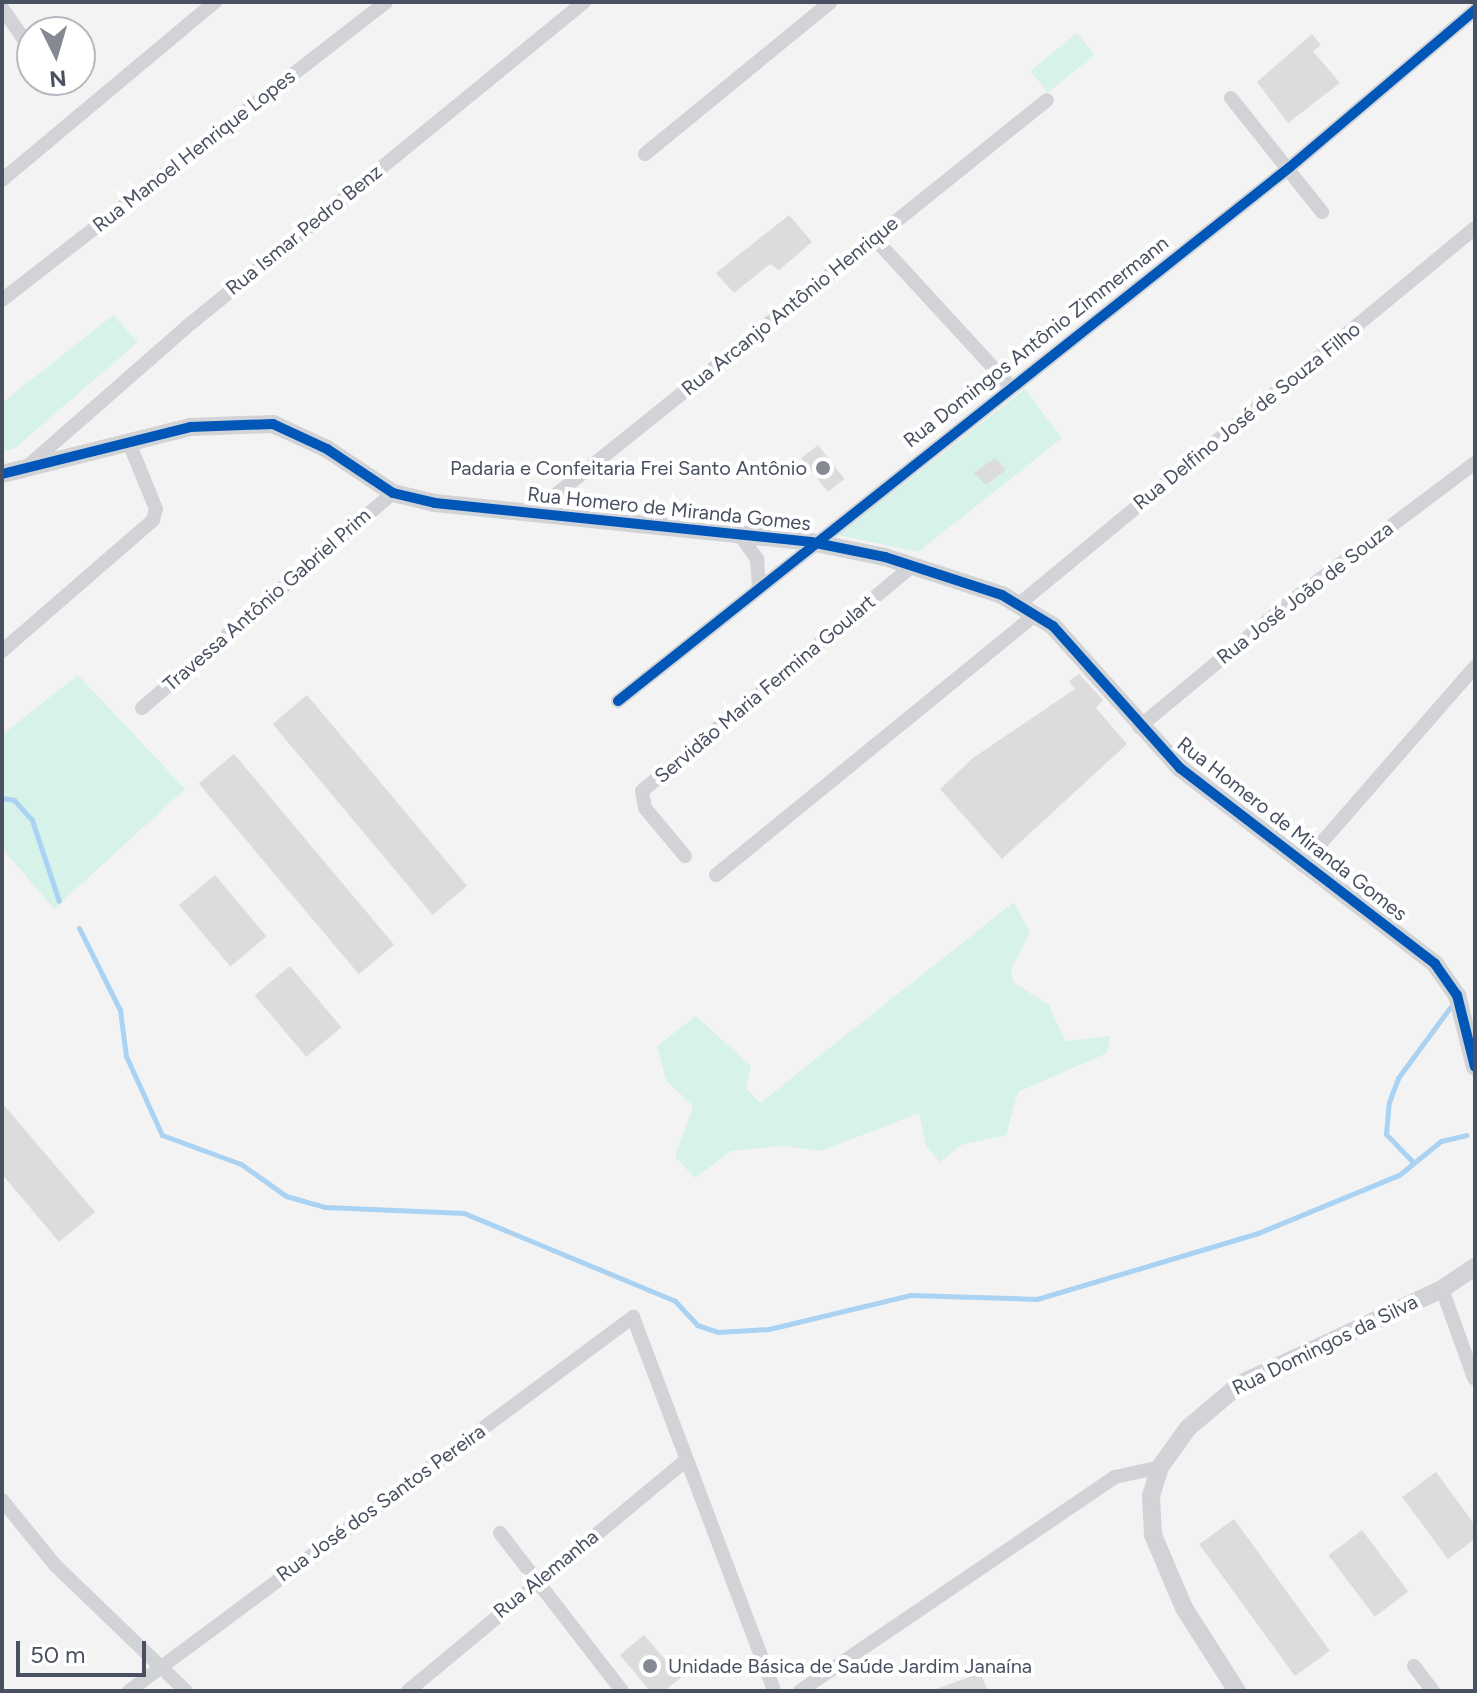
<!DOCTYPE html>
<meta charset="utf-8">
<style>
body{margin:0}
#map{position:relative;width:1477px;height:1693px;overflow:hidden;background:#f3f3f3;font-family:Figtree,sans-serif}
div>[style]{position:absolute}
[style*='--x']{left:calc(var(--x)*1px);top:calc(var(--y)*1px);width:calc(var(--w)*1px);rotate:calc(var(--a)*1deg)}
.green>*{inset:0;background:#d7f2e8;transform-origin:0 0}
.stream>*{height:5px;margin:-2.5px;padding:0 2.5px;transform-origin:2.5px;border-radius:2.5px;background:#aad2f2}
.building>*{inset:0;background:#dcdcdd;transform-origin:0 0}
.minor>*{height:14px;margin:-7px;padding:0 7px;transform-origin:7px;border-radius:7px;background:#d1d3d6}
.tertiary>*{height:18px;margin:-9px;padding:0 9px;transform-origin:9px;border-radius:9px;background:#d1d3d6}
.cycleway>*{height:10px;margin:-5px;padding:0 5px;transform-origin:5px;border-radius:5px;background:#0057b8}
.dots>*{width:22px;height:22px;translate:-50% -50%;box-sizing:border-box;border:4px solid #fff;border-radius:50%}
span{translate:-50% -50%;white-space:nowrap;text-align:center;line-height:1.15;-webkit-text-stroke:8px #fff;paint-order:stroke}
.street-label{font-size:20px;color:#485061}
.poi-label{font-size:20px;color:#485061}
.right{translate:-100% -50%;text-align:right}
.left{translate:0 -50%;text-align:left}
.frame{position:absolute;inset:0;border:4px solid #485061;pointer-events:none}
.north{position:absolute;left:16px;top:16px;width:80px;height:80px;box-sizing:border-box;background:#fff;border:2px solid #b6b9c0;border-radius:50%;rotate:175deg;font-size:22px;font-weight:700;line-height:32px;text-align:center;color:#485061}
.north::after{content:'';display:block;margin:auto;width:28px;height:36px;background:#848994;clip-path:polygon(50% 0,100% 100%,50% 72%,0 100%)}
.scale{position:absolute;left:16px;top:1641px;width:130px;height:36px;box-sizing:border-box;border:4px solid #485061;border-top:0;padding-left:10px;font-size:24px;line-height:28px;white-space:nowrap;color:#485061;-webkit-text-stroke:6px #fff;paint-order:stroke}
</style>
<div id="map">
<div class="green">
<i style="left:1077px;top:33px;width:28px;height:60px;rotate:51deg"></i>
<i style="clip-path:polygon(113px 315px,138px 342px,15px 448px,2px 452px,2px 403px)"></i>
<i style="clip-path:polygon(1025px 389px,1062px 438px,918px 552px,838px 535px)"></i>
<i style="clip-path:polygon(78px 675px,185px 789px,54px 909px,2px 848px,2px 735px)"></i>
<i style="clip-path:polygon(1014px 902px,1030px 933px,1011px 969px,1013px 982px,1049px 1005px,1065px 1041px,1111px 1036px,1107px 1053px,1018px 1092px,1006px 1135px,961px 1145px,940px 1162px,926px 1146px,919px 1113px,821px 1151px,784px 1146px,731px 1151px,695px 1178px,675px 1157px,693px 1106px,666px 1080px,657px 1046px,696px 1016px,751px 1066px,746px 1088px,760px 1103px)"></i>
</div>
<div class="stream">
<i style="--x:2;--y:798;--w:12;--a:9"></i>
<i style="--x:14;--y:800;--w:27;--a:48"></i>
<i style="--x:32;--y:820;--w:85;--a:71.6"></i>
<i style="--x:79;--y:928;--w:92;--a:63.4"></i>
<i style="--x:120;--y:1010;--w:46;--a:82.6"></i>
<i style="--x:126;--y:1056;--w:87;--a:65.5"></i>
<i style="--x:162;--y:1135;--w:84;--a:20.2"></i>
<i style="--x:241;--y:1164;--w:55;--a:35.4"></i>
<i style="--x:286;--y:1196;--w:41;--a:15.8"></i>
<i style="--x:325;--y:1207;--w:139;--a:2.5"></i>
<i style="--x:464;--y:1213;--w:229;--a:22.6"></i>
<i style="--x:675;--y:1301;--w:33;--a:47"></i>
<i style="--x:697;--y:1325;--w:22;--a:18"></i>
<i style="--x:718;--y:1332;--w:51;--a:-3.4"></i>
<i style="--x:769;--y:1329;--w:146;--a:-13.5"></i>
<i style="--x:911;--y:1295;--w:126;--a:1.8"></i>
<i style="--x:1037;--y:1299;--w:231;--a:-16.6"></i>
<i style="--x:1258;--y:1233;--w:152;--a:-22.4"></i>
<i style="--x:1399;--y:1175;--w:54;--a:-39"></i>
<i style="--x:1441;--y:1141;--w:26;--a:-13"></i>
<i style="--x:1412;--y:1161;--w:37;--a:-134"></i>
<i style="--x:1386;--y:1134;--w:32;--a:-85"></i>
<i style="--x:1389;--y:1102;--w:26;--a:-69"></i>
<i style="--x:1398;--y:1078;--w:89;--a:-53.6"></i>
</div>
<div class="building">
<i style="clip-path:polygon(1312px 34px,1321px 45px,1313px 51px,1340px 83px,1288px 123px,1257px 82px)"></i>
<i style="clip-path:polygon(789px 215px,812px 242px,779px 270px,770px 264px,734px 293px,716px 273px)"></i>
<i style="left:818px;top:445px;width:43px;height:21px;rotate:52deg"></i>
<i style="clip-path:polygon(995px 458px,1006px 470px,986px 485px,974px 473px)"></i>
<i style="clip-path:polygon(1079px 674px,1103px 700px,1096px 708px,1127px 744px,1002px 859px,940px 789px,973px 758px,1075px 689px,1069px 681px)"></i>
<i style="left:307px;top:695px;width:249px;height:45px;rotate:50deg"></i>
<i style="left:234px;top:754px;width:249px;height:46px;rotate:50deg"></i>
<i style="left:215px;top:875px;width:80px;height:47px;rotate:50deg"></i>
<i style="left:290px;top:966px;width:80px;height:46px;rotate:50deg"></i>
<i style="clip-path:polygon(2px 1103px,95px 1212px,59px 1242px,2px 1174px)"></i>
<i style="clip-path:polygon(1436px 1472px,1475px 1525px,1475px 1539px,1448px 1559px,1402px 1497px)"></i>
<i style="left:1234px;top:1519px;width:163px;height:43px;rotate:54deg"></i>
<i style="left:1362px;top:1530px;width:77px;height:42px;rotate:53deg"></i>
<i style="clip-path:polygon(644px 1635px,681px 1678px,664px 1691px,650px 1691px,620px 1655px)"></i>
<i style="clip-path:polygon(980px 1673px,988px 1691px,936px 1691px,936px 1689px)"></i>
</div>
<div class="minor">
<i style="--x:2;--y:8;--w:38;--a:55"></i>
<i style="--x:1231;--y:98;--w:146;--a:51.4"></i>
<i style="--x:645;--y:154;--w:240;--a:-39.3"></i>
<i style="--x:2;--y:180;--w:278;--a:-39.9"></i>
<i style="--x:875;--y:239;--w:200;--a:47.4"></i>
<i style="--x:2;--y:300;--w:486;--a:-37.8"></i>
<i style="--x:30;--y:464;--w:205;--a:-41.2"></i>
<i style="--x:184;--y:329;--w:517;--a:-39.27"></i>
<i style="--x:533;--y:513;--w:659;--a:-38.78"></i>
<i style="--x:739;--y:534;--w:31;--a:54"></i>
<i style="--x:757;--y:559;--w:26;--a:86"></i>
<i style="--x:1019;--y:604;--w:591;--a:-39.51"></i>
<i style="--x:2;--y:651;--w:200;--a:-40.9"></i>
<i style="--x:153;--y:520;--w:11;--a:-75"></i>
<i style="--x:156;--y:509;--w:71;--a:-112.2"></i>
<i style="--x:618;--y:701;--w:858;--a:-38.47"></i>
<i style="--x:1290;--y:167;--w:243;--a:-40.3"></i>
<i style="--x:142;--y:708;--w:330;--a:-40.6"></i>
<i style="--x:1139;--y:727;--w:202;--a:-39.6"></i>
<i style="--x:1295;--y:598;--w:225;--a:-36.9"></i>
<i style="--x:685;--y:856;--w:62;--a:-129.8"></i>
<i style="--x:645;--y:808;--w:17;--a:-100"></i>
<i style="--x:642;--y:791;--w:353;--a:-39.8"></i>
<i style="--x:1302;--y:865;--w:263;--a:-48.9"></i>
<i style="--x:716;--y:875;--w:413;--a:-39.2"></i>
<i style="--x:1442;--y:1289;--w:95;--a:70.2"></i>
<i style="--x:2;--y:1500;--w:84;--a:50.8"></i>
<i style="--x:55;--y:1565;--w:182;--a:43.9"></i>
<i style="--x:500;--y:1533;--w:200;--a:52.3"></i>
<i style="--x:1414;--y:1666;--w:31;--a:53"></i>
<i style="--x:129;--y:1691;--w:628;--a:-36.58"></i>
<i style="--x:633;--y:1317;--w:400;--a:69.3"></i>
<i style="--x:408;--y:1691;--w:361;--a:-39.7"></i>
<i style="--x:800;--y:1691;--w:381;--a:-34.2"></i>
<i style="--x:1115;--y:1477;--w:46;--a:-12.5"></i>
</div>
<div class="tertiary">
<i style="--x:2;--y:474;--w:194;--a:-14"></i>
<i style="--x:190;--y:427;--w:83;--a:-2.1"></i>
<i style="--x:273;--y:424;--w:60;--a:24.8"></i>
<i style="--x:327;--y:449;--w:79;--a:33.7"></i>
<i style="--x:393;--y:493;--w:43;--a:13.4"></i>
<i style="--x:435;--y:503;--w:378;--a:5.9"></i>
<i style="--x:811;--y:542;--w:76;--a:11.5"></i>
<i style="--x:885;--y:557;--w:123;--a:18"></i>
<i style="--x:1002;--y:595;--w:60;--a:31.3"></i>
<i style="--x:1053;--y:626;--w:191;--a:48.2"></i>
<i style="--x:1180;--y:768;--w:322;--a:37.5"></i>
<i style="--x:1435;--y:964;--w:38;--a:55"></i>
<i style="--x:1457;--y:995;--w:74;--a:76"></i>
<i style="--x:1237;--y:1691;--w:98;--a:-122.6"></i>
<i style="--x:1184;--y:1608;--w:79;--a:-113"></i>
<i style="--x:1153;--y:1535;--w:39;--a:-93"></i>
<i style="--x:1151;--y:1496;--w:30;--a:-73"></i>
<i style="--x:1160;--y:1467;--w:48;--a:-54.3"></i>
<i style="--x:1188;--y:1428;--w:68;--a:-40.2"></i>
<i style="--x:1240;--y:1384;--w:223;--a:-25.2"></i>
<i style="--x:1442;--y:1289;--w:40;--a:-34"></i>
</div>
<div class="cycleway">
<i style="--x:2;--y:474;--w:194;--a:-14"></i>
<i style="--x:190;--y:427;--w:83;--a:-2.1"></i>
<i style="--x:273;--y:424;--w:60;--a:24.8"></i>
<i style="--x:327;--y:449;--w:79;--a:33.7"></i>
<i style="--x:393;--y:493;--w:43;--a:13.4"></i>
<i style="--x:435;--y:503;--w:378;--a:5.9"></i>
<i style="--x:811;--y:542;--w:76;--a:11.5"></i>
<i style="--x:885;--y:557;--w:123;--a:18"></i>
<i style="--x:1002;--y:595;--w:60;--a:31.3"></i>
<i style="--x:1053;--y:626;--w:191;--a:48.2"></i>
<i style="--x:1180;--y:768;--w:322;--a:37.5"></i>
<i style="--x:1435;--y:964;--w:38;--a:55"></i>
<i style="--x:1457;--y:995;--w:74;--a:76"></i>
<i style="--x:618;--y:701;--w:858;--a:-38.47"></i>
<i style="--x:1290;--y:167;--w:243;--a:-40.3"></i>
</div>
<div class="dots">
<i style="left:823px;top:468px;background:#848994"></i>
<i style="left:650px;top:1666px;background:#848994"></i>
</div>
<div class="street-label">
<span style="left:194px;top:151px;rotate:-38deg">Rua Manoel Henrique Lopes</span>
<span style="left:304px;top:230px;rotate:-39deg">Rua Ismar Pedro Benz</span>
<span style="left:790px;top:306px;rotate:-39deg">Rua Arcanjo Antônio Henrique</span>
<span style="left:1036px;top:342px;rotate:-38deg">Rua Domingos Antônio Zimmermann</span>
<span style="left:1247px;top:416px;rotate:-39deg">Rua Delfino José de Souza Filho</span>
<span style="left:669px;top:509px;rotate:6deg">Rua Homero de Miranda Gomes</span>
<span style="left:1305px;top:593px;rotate:-38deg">Rua José João de Souza</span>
<span style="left:267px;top:600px;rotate:-41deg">Travessa Antônio Gabriel Prim</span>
<span style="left:765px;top:689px;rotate:-40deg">Servidão Maria Fermina Goulart</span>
<span style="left:1292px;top:829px;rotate:38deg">Rua Homero de Miranda Gomes</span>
<span style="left:1325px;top:1345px;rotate:-26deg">Rua Domingos da Silva</span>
<span style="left:381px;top:1503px;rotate:-36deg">Rua José dos Santos Pereira</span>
<span style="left:546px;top:1574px;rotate:-39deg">Rua Alemanha</span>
</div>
<div class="poi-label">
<span class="right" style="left:807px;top:468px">Padaria e Confeitaria Frei Santo Antônio</span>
<span class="left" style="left:668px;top:1666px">Unidade Básica de Saúde Jardim Janaína</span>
</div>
<div class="frame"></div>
<div class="north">N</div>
<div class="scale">50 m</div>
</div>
